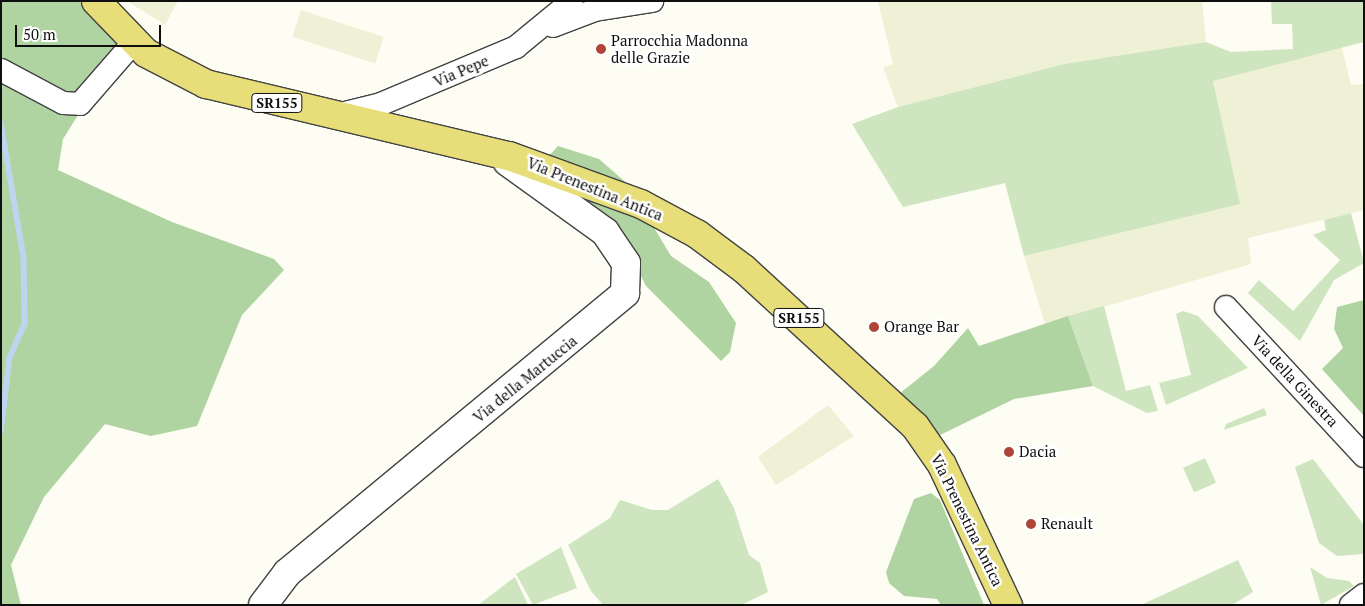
<!DOCTYPE html>
<style>
body{margin:0}
#map{position:relative;width:1365px;height:606px;overflow:hidden;background:#fdfdf4;font-family:"PT Serif",serif}
div>[style]{position:absolute}
[style*='--x']{left:calc(var(--x)*1px);top:calc(var(--y)*1px);width:calc(var(--w)*1px);rotate:calc(var(--a)*1deg)}
.farmland>*{inset:0;background:#eff1d6;transform-origin:0 0}
.green>*{inset:0;background:#cee5c0;transform-origin:0 0}
.forest>*{inset:0;background:#b0d4a1}
.stream>*{height:5.5px;margin:-2.75px;padding:0 2.75px;transform-origin:2.75px;border-radius:2.75px;background:#bed5ef}
.roads{filter:drop-shadow(1px 0 #424242) drop-shadow(-1px 0 #424242) drop-shadow(0 1px #424242) drop-shadow(0 -1px #424242)}
.minor>*{height:22px;margin:-11px;padding:0 11px;transform-origin:11px;border-radius:11px;background:#fff}
.tertiary>*{height:28px;margin:-14px;padding:0 14px;transform-origin:14px;border-radius:14px;background:#fff}
.primary>*{height:28px;margin:-14px;padding:0 14px;transform-origin:14px;border-radius:14px;background:#e8de79}
.dots>*{width:14px;height:14px;translate:-50% -50%;box-sizing:border-box;border:2px solid #fff;border-radius:50%}
span{translate:-50% -50%;white-space:nowrap;text-align:center;line-height:1.15;-webkit-text-stroke:5px #fff;paint-order:stroke}
.shield-label span{padding:1px 4px;background:#fff;border:1px solid;border-radius:4px;-webkit-text-stroke-width:0}
.shield-label{font-size:14px;color:#0f0f0f;font-weight:700}
.poi-label{font-size:15px;color:#0f0f0f}
.left{translate:0 -50%;text-align:left}
.street-label{font-size:15px;color:#0f0f0f}
.frame{position:absolute;inset:0;border:2px solid #0f0f0f;pointer-events:none}
.scale{position:absolute;left:15px;top:25px;width:146px;height:22px;box-sizing:border-box;border:2px solid #0f0f0f;border-top:0;padding-left:6px;font-size:15px;line-height:18px;white-space:nowrap;color:#0f0f0f;-webkit-text-stroke:4px #fff;paint-order:stroke}
</style>
<div id="map">
<div class="farmland">
<i style="clip-path:polygon(127px 1px,178px 1px,165px 25px)"></i>
<i style="clip-path:polygon(878px 1px,1202px 1px,1206px 42px,1064px 64px,898px 107px,883px 67px,893px 64px)"></i>
<i style="left:301px;top:10px;width:87px;height:28px;rotate:18deg"></i>
<i style="clip-path:polygon(1342px 47px,1351px 85px,1364px 84px,1364px 210px,1248px 238px,1251px 264px,1045px 324px,1024px 256px,1239px 204px,1213px 80px)"></i>
<i style="clip-path:polygon(828px 405px,854px 436px,776px 485px,758px 457px)"></i>
</div>
<div class="green">
<i style="clip-path:polygon(1271px 1px,1364px 1px,1364px 42px,1213px 81px,1240px 204px,1024px 256px,1005px 183px,903px 207px,852px 124px,898px 107px,1064px 64px,1206px 42px,1231px 52px,1293px 49px,1292px 24px,1272px 24px)"></i>
<i style="clip-path:polygon(1351px 213px,1364px 263px,1334px 280px,1300px 341px,1248px 293px,1259px 280px,1293px 311px,1340px 260px,1313px 235px,1326px 230px,1324px 220px)"></i>
<i style="clip-path:polygon(1104px 306px,1126px 391px,1150px 385px,1158px 411px,1147px 413px,1093px 386px,1068px 316px)"></i>
<i style="clip-path:polygon(1183px 311px,1198px 316px,1248px 368px,1166px 405px,1159px 383px,1191px 375px,1176px 314px)"></i>
<i style="clip-path:polygon(1264px 408px,1267px 415px,1224px 430px,1226px 424px)"></i>
<i style="left:1205px;top:458px;width:27px;height:24px;rotate:66deg"></i>
<i style="clip-path:polygon(1313px 459px,1364px 525px,1364px 554px,1337px 556px,1319px 543px,1295px 467px)"></i>
<i style="clip-path:polygon(718px 479px,734px 508px,749px 555px,760px 563px,768px 592px,741px 605px,603px 605px,591px 591px,568px 545px,610px 518px,620px 500px,652px 510px,668px 510px)"></i>
<i style="clip-path:polygon(561px 547px,577px 588px,533px 605px,516px 574px)"></i>
<i style="clip-path:polygon(1238px 560px,1253px 592px,1232px 605px,1141px 605px)"></i>
<i style="clip-path:polygon(1310px 567px,1327px 578px,1349px 581px,1354px 586px,1321px 605px)"></i>
<i style="clip-path:polygon(515px 577px,528px 605px,478px 605px)"></i>
</div>
<div class="forest">
<i style="clip-path:polygon(1px 1px,96px 1px,127px 37px,63px 139px,58px 170px,172px 222px,274px 259px,284px 270px,242px 315px,197px 426px,151px 436px,105px 424px,44px 497px,11px 565px,21px 605px,1px 605px)"></i>
<i style="clip-path:polygon(558px 146px,599px 159px,645px 199px,653px 226px,671px 256px,709px 282px,736px 323px,730px 352px,721px 361px,646px 286px,636px 266px,566px 191px,548px 157px)"></i>
<i style="clip-path:polygon(1364px 300px,1364px 416px,1322px 369px,1343px 348px,1334px 329px,1337px 307px)"></i>
<i style="clip-path:polygon(1068px 316px,1093px 386px,1014px 399px,934px 438px,899px 394px,934px 366px,968px 328px,979px 346px)"></i>
<i style="clip-path:polygon(931px 493px,940px 500px,984px 605px,941px 605px,937px 599px,904px 596px,889px 583px,886px 572px,914px 499px)"></i>
</div>
<div class="stream">
<i style="--x:1;--y:123;--w:136;--a:80.3"></i>
<i style="--x:24;--y:257;--w:67;--a:89.1"></i>
<i style="--x:25;--y:324;--w:37;--a:114"></i>
<i style="--x:10;--y:358;--w:74;--a:97"></i>
</div>
<div class="roads">
<div class="minor">
<i style="--x:553;--y:26;--w:45;--a:-20.9"></i>
<i style="--x:595;--y:10;--w:58;--a:-9"></i>
<i style="--x:1;--y:70;--w:70;--a:28"></i>
<i style="--x:63;--y:103;--w:17;--a:3"></i>
<i style="--x:80;--y:104;--w:81;--a:-49"></i>
<i style="--x:337;--y:115;--w:45;--a:-14"></i>
<i style="--x:381;--y:104;--w:147;--a:-22.9"></i>
<i style="--x:516;--y:47;--w:72;--a:-39.4"></i>
<i style="--x:1226;--y:307;--w:203;--a:47.2"></i>
<i style="--x:1351;--y:605;--w:16;--a:-38"></i>
</div>
<div class="tertiary">
<i style="--x:263;--y:605;--w:40;--a:-53"></i>
<i style="--x:287;--y:573;--w:439;--a:-39.6"></i>
<i style="--x:625;--y:293;--w:30;--a:-88"></i>
<i style="--x:626;--y:263;--w:37;--a:-124"></i>
<i style="--x:605;--y:232;--w:120;--a:-144.2"></i>
</div>
<div class="primary">
<i style="--x:96;--y:1;--w:72;--a:46.1"></i>
<i style="--x:146;--y:53;--w:68;--a:27.3"></i>
<i style="--x:206;--y:84;--w:311;--a:13.4"></i>
<i style="--x:509;--y:156;--w:140;--a:20"></i>
<i style="--x:641;--y:204;--w:64;--a:28.2"></i>
<i style="--x:697;--y:234;--w:59;--a:36.7"></i>
<i style="--x:744;--y:269;--w:232;--a:42.6"></i>
<i style="--x:915;--y:426;--w:47;--a:55.3"></i>
<i style="--x:942;--y:465;--w:155;--a:64.8"></i>
</div>
</div>
<div class="dots">
<i style="left:601px;top:49px;background:#af4538"></i>
<i style="left:874px;top:327px;background:#af4538"></i>
<i style="left:1009px;top:452px;background:#af4538"></i>
<i style="left:1031px;top:524px;background:#af4538"></i>
</div>
<div class="shield-label">
<span style="left:277px;top:103px">SR155</span>
<span style="left:799px;top:318px">SR155</span>
</div>
<div class="poi-label">
<span class="left" style="left:611px;top:49px">Parrocchia Madonna<br>delle Grazie</span>
<span class="left" style="left:884px;top:327px">Orange Bar</span>
<span class="left" style="left:1019px;top:452px">Dacia</span>
<span class="left" style="left:1041px;top:524px">Renault</span>
</div>
<div class="street-label">
<span style="left:461px;top:71px;rotate:-23deg">Via Pepe</span>
<span style="left:595px;top:189px;rotate:22deg">Via Prenestina Antica</span>
<span style="left:525px;top:379px;rotate:-39deg">Via della Martuccia</span>
<span style="left:1295px;top:381px;rotate:47deg">Via della Ginestra</span>
<span style="left:967px;top:520px;rotate:64deg">Via Prenestina Antica</span>
</div>
<div class="frame"></div>
<div class="scale">50 m</div>
</div>
